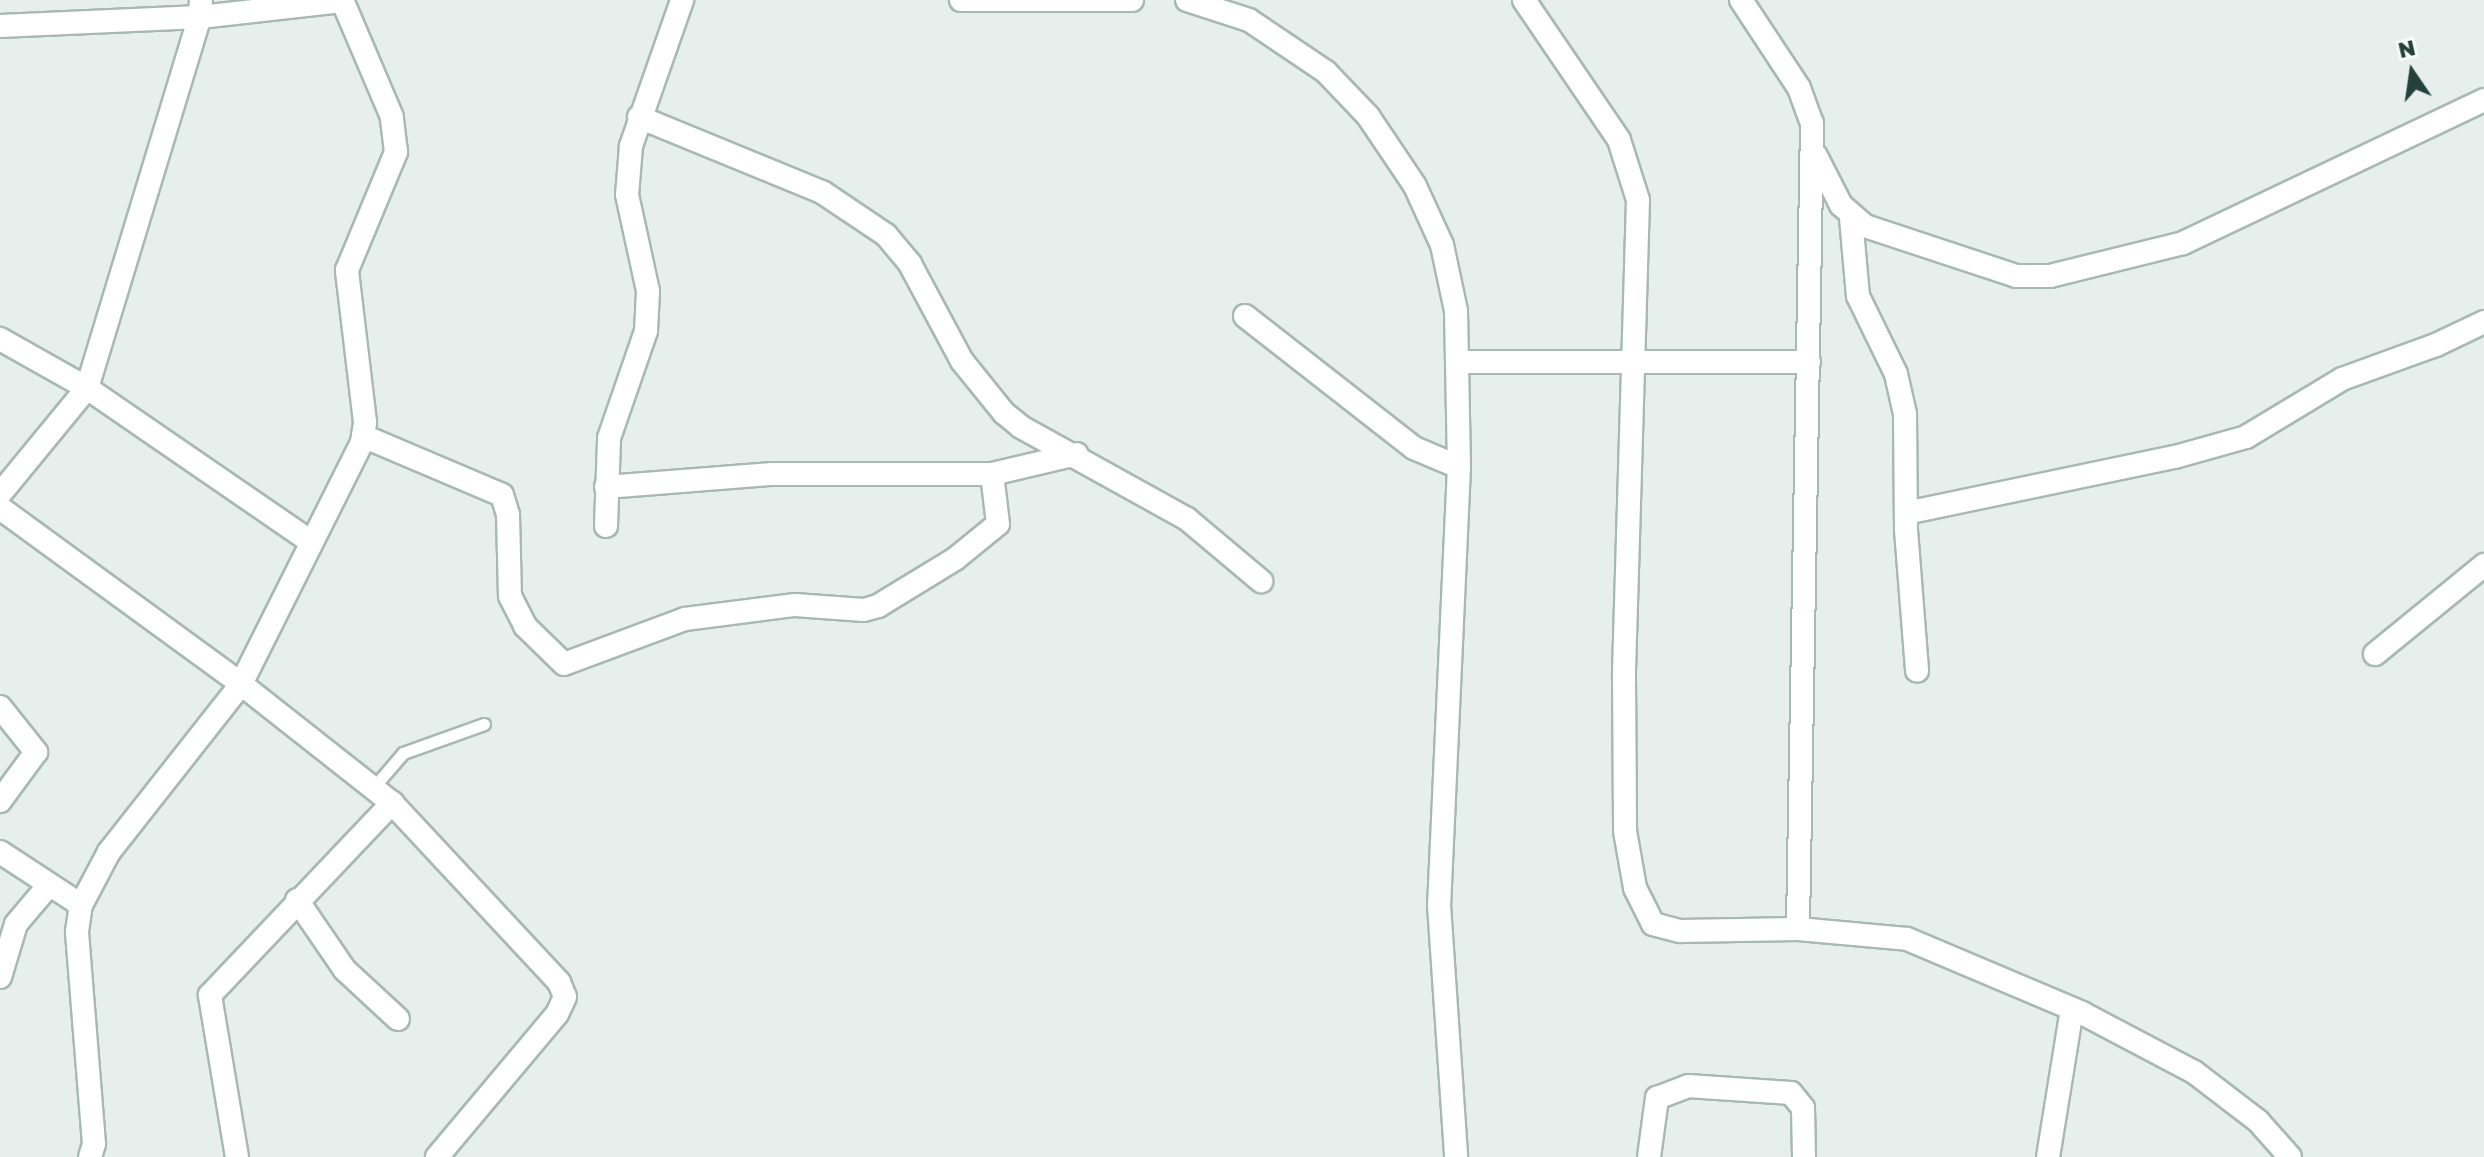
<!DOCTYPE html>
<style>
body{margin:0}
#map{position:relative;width:2484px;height:1157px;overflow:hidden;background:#e6efeb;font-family:"Golos Text",sans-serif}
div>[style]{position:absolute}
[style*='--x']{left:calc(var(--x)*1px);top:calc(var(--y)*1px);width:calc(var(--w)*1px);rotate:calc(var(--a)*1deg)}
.roads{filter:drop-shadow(2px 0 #a8b8b2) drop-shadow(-2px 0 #a8b8b2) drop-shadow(0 2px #a8b8b2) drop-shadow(0 -2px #a8b8b2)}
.lane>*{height:11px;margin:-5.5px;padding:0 5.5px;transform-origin:5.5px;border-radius:5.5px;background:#fff}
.street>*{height:22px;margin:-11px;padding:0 11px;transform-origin:11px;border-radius:11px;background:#fff}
span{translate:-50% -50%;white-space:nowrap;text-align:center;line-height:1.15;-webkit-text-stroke:8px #f7fbf9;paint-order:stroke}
.north{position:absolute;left:2372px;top:32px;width:80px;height:80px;-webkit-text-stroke:6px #f7fbf9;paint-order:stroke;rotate:347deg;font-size:22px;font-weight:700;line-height:32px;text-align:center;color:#24423a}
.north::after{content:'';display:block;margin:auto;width:28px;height:36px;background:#24423a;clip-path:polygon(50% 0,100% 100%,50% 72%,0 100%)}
</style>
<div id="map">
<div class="roads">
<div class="lane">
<i style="--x:373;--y:788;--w:46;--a:-49.4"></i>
<i style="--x:403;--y:753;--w:86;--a:-19.7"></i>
</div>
<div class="street">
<i style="--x:961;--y:0;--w:171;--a:0"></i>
<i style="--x:1187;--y:0;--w:65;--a:17.9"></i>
<i style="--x:1249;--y:20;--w:93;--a:34"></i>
<i style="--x:1326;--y:72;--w:61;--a:46.3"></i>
<i style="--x:1368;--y:116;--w:84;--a:56.1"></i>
<i style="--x:1415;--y:186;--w:65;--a:65.4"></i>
<i style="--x:1442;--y:245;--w:67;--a:78"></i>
<i style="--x:1456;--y:311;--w:156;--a:88.9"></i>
<i style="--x:1459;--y:467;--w:438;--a:92.6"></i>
<i style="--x:1439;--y:905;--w:253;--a:86.1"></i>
<i style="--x:1524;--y:0;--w:169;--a:55.8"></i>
<i style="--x:1619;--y:140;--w:63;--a:72.4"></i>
<i style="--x:1638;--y:200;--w:476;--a:91.7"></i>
<i style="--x:1624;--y:676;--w:155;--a:89.6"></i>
<i style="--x:1625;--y:831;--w:58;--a:80"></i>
<i style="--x:1635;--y:888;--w:40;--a:63.4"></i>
<i style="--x:1653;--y:924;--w:28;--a:15"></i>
<i style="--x:1680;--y:931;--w:118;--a:-1"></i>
<i style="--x:1798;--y:929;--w:109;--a:5.2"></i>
<i style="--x:1907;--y:939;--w:190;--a:22.9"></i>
<i style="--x:2082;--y:1013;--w:127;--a:27.8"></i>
<i style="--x:2194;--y:1072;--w:81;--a:37.4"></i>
<i style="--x:2258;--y:1121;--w:48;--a:48.4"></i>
<i style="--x:1741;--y:0;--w:105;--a:56.6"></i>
<i style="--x:1799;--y:88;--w:37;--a:70"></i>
<i style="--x:1812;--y:123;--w:806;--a:91"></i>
<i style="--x:0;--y:26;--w:200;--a:-2.6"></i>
<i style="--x:200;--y:17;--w:143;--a:-6.4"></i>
<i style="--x:639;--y:117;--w:198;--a:22.3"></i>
<i style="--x:822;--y:192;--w:77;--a:33.9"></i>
<i style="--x:886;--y:235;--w:38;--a:50"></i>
<i style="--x:910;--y:264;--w:110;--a:61.8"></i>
<i style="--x:962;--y:361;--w:67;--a:51.1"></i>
<i style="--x:1004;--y:413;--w:22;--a:39"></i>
<i style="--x:1021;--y:427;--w:190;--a:29"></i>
<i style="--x:1187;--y:519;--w:97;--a:40"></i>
<i style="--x:1816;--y:156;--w:55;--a:63"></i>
<i style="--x:1841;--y:205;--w:32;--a:41"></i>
<i style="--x:1865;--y:226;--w:159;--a:18.3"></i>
<i style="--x:2016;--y:276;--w:34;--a:0"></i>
<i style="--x:2050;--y:276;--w:137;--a:-13.9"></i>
<i style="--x:2183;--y:243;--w:333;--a:-25.4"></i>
<i style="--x:1851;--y:218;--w:78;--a:84.9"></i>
<i style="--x:1858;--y:296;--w:87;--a:64"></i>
<i style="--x:1896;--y:374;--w:41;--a:77.3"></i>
<i style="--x:1905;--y:414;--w:116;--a:89.5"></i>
<i style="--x:1906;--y:530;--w:141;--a:85.5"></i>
<i style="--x:1245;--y:316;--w:214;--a:38"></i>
<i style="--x:1414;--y:448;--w:49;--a:22.9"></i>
<i style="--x:0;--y:339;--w:100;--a:29.4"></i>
<i style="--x:87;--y:388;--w:270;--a:34.5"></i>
<i style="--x:1457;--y:362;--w:352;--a:0"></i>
<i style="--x:363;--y:436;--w:151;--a:23"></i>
<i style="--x:502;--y:495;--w:21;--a:73"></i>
<i style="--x:508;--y:515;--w:81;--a:88.6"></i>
<i style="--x:510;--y:596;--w:34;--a:63"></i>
<i style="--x:525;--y:626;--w:54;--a:44.3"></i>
<i style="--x:564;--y:664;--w:129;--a:-20.4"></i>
<i style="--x:685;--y:619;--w:111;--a:-7.3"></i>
<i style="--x:795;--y:605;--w:69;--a:4.1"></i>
<i style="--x:864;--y:610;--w:15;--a:-16"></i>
<i style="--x:878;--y:606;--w:90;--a:-31.4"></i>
<i style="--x:955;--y:559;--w:55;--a:-39.1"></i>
<i style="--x:998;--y:524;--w:50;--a:-96.8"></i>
<i style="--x:606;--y:487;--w:167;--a:-4.5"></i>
<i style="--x:772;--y:474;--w:220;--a:0"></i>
<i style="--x:992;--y:474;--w:87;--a:-13.2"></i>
<i style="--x:0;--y:494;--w:137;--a:-50.6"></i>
<i style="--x:87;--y:388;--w:388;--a:-73.1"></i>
<i style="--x:200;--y:17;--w:17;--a:-87"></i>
<i style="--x:0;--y:508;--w:298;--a:36.1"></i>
<i style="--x:241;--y:684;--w:192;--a:38.2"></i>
<i style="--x:392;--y:803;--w:245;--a:47"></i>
<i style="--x:559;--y:982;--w:16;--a:68"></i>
<i style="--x:565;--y:997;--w:19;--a:115"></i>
<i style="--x:557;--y:1014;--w:187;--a:130"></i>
<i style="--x:1906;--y:513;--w:275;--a:-11.8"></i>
<i style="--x:2175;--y:457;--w:74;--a:-15.7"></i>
<i style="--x:2246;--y:437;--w:112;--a:-31.1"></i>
<i style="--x:2342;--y:379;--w:100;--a:-19.9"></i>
<i style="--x:2436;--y:345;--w:53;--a:-25.6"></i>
<i style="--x:606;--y:526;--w:88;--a:-88"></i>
<i style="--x:609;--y:438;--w:113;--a:-70.9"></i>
<i style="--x:646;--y:331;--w:40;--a:-87.1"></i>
<i style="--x:648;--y:291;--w:98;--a:-102.3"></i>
<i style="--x:627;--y:195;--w:49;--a:-85.3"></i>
<i style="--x:631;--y:146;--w:155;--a:-70.7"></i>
<i style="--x:2375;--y:654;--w:141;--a:-39.2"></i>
<i style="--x:0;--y:707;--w:58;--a:51.3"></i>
<i style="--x:36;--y:752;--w:61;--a:126.3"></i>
<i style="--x:0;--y:852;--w:97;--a:33.2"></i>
<i style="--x:297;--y:900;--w:85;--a:55.6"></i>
<i style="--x:345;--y:970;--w:72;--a:42.8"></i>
<i style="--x:0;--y:977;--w:55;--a:-73.2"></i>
<i style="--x:16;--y:924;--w:51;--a:-49.8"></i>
<i style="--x:90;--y:1157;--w:14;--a:-73"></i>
<i style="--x:94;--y:1144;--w:213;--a:-94.6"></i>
<i style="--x:77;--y:932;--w:27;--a:-82"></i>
<i style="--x:81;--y:905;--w:60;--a:-62.2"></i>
<i style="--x:109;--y:852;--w:214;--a:-51.8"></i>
<i style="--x:241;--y:684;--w:271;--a:-63.4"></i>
<i style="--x:362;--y:442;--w:20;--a:-81"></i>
<i style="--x:365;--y:422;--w:153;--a:-96.8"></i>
<i style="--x:347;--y:270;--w:128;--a:-67.4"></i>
<i style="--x:396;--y:152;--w:35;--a:-97"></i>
<i style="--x:392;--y:117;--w:127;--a:-113.1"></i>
<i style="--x:237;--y:1157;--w:164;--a:-99.5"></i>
<i style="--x:210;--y:995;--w:265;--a:-46.5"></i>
<i style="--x:1649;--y:1157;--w:60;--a:-82.3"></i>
<i style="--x:1657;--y:1098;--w:33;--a:-21"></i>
<i style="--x:1688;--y:1086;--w:103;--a:3.9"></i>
<i style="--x:1791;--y:1093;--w:19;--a:51"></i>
<i style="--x:1803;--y:1108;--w:49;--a:88.8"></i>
<i style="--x:2048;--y:1157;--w:150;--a:-80.8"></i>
</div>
</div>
<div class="north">N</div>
</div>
